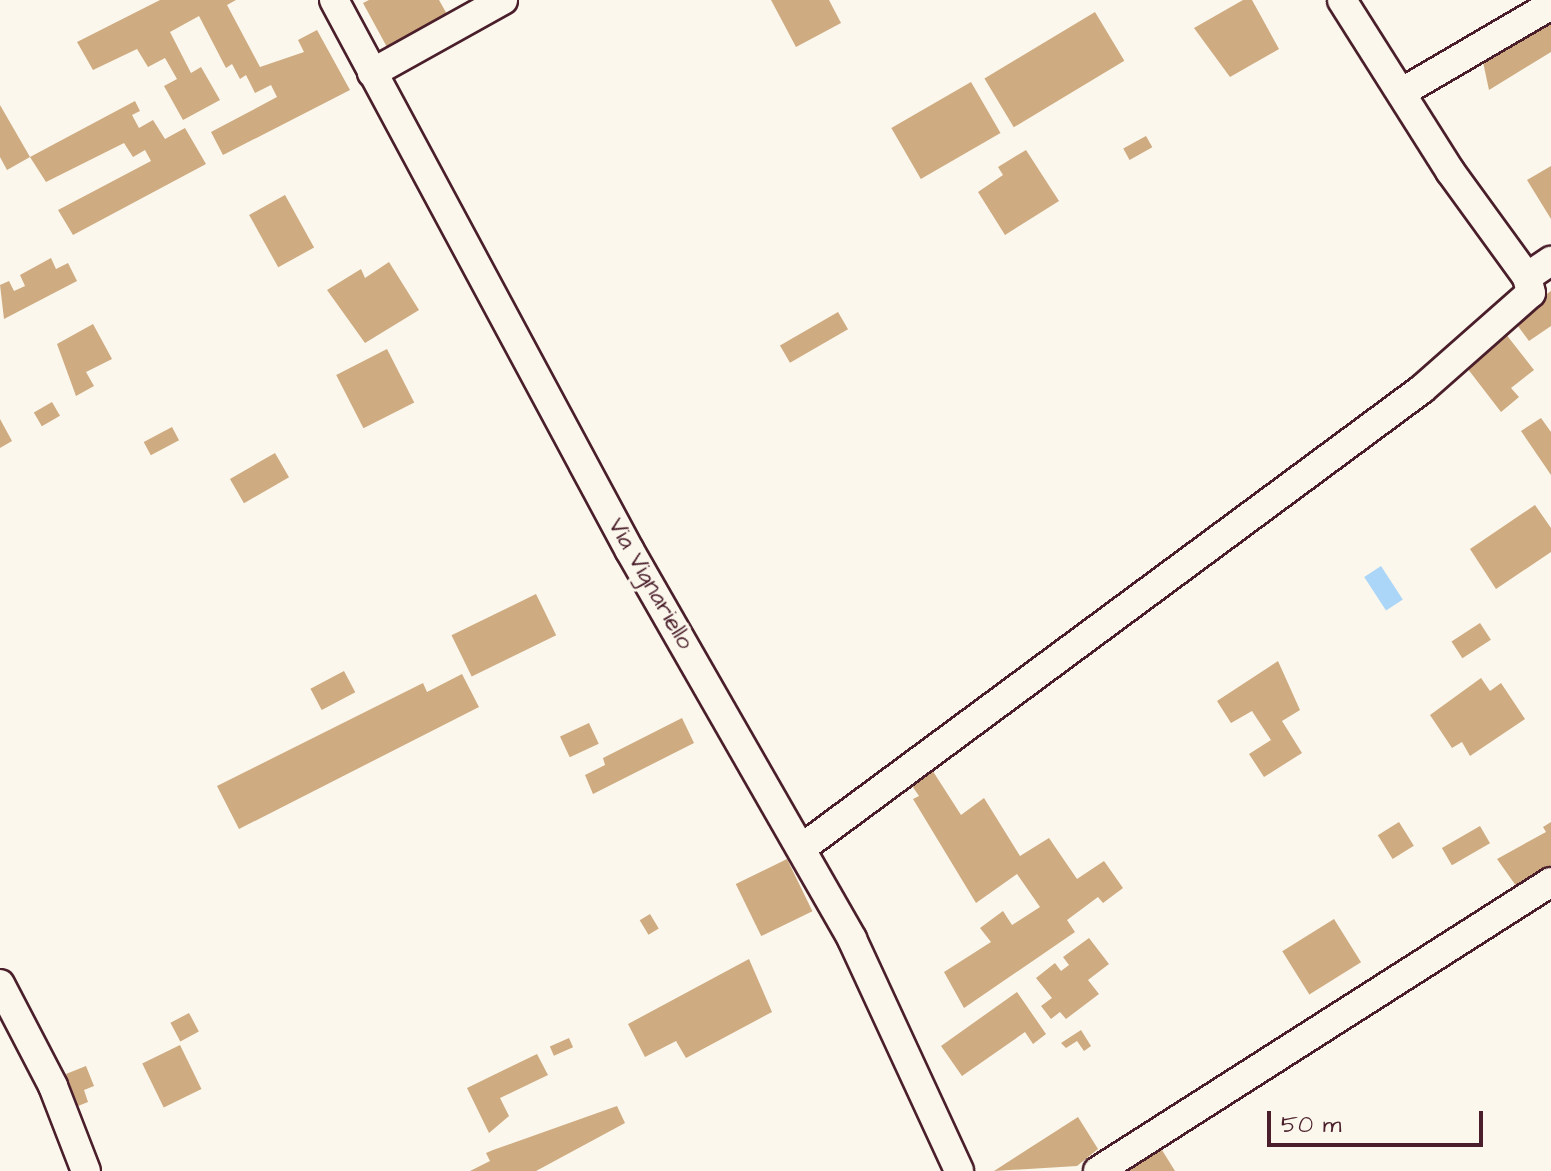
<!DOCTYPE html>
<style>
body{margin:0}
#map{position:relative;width:1551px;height:1171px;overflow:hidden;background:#fbf7ec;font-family:"Architects Daughter",sans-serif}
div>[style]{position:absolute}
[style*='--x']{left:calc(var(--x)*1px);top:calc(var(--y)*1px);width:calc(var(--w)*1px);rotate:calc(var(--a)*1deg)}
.water>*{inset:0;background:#acd6f7;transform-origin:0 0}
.building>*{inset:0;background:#cfab81;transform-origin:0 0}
.roads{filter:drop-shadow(2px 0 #4a1f2b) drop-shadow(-2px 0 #4a1f2b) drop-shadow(0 2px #4a1f2b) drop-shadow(0 -2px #4a1f2b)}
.street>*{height:28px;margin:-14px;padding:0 14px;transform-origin:14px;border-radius:14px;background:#fbf7ec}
span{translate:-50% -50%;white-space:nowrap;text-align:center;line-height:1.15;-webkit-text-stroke:6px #fbf7ec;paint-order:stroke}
.street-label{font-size:24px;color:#4a1f2b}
.scale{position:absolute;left:1267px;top:1111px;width:216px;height:36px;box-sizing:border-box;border:4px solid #4a1f2b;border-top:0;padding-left:10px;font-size:24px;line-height:28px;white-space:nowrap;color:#4a1f2b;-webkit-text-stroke:6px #fbf7ec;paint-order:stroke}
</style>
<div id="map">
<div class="water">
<i style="left:1381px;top:566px;width:40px;height:20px;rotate:57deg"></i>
</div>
<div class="building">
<i style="clip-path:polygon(160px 0,236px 0,227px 5px,260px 67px,304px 52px,298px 40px,317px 30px,350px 90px,223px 155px,211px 132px,277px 97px,271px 85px,255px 93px,246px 75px,240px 79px,232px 64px,226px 68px,199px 16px,170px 32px,191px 73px,201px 67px,220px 100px,183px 120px,164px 86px,177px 79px,165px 58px,148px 67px,137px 49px,93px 70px,77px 42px)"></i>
<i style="clip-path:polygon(369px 0,439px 0,448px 16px,388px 49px,363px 3px)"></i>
<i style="clip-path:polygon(771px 0,829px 0,841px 23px,796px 47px)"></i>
<i style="clip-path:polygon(1243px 0,1252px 0,1279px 49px,1230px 77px,1194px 28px)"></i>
<i style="left:1095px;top:12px;width:57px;height:129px;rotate:59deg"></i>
<i style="clip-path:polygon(1551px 20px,1551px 52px,1489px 90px,1483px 62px)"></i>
<i style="left:971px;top:82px;width:59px;height:92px;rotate:60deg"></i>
<i style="clip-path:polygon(135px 101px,140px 111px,132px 115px,139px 128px,153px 120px,165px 139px,185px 128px,206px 164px,73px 235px,58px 210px,151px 161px,145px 150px,133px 157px,124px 143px,46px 182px,30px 157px)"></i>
<i style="clip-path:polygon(0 105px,30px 157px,7px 170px,0 157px)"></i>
<i style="left:1146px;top:136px;width:13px;height:26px;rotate:61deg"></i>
<i style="clip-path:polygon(1026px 150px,1059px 201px,1005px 235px,978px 192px,1003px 175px,998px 167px)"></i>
<i style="clip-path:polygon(1551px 166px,1551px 219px,1527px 180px)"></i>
<i style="left:285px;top:195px;width:60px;height:41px;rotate:61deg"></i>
<i style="clip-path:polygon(51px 258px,56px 269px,68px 263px,77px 281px,4px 319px,0 285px,9px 281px,14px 291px,25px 286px,20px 275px)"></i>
<i style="clip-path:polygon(389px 262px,419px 310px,365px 343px,327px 290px,361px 269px,365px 278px)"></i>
<i style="clip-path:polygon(1551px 291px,1551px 326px,1529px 341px,1512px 318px)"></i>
<i style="left:838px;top:312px;width:20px;height:67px;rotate:60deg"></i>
<i style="clip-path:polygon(93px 324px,112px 359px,86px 372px,94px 386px,76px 396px,57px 344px)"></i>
<i style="clip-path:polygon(1505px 333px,1534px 370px,1511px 388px,1519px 397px,1501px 412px,1464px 364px)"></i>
<i style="left:387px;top:349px;width:60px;height:57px;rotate:63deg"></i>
<i style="left:52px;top:402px;width:16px;height:21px;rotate:60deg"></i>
<i style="clip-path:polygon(1541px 418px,1551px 432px,1551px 475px,1521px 431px)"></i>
<i style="clip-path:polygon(0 419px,12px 441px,0 448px)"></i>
<i style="left:172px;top:427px;width:15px;height:32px;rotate:62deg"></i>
<i style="left:275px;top:453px;width:28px;height:52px;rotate:60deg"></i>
<i style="clip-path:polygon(1535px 505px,1551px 528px,1551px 552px,1496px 589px,1470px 549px)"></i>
<i style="left:536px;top:594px;width:46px;height:94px;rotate:64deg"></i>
<i style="left:1480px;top:623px;width:20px;height:34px;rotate:57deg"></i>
<i style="clip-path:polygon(1278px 661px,1300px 710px,1282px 721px,1302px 753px,1264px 777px,1249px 754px,1271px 740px,1252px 711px,1231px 723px,1217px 701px)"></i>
<i style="left:344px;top:671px;width:24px;height:38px;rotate:62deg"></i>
<i style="clip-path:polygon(462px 674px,479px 707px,239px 829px,217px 786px,423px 683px,427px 692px)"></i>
<i style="clip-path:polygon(1481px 678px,1490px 691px,1501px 683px,1525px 719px,1470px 756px,1462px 742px,1452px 748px,1430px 715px)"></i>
<i style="clip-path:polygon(682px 718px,694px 743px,593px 794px,585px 775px,605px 765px,603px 758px)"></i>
<i style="left:589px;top:723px;width:23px;height:32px;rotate:65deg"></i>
<i style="clip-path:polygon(927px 762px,961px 815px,984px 798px,1020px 856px,1049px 838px,1077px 879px,1104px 861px,1123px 888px,1103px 903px,1098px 897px,1067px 920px,1075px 932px,964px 1008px,944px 972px,991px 942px,980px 928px,1003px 911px,1012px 925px,1040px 907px,1017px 874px,976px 903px,913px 799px,919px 796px,906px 777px)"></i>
<i style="left:1399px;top:822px;width:28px;height:25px;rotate:58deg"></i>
<i style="clip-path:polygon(1551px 822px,1551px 870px,1519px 890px,1497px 859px,1546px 832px,1543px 827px)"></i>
<i style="left:1480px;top:826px;width:20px;height:44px;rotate:60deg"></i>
<i style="left:787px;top:859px;width:58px;height:57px;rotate:64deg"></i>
<i style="left:650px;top:914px;width:17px;height:12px;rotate:59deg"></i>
<i style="left:1334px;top:919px;width:51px;height:61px;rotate:58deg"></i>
<i style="clip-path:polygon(1089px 938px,1109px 964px,1088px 980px,1099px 994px,1066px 1019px,1060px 1012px,1051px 1019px,1041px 1006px,1052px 998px,1036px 978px,1055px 963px,1061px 971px,1069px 965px,1063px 957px)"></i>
<i style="clip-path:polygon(749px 959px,772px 1012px,686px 1058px,676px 1041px,645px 1057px,628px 1024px)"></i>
<i style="clip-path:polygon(1017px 992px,1046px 1034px,1033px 1044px,1025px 1032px,962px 1076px,941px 1046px)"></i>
<i style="left:189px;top:1013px;width:21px;height:21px;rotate:62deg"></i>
<i style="clip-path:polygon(1081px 1030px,1091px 1046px,1084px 1051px,1077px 1041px,1066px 1048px,1061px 1043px)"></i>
<i style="left:569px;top:1038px;width:10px;height:21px;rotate:66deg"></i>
<i style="left:180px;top:1045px;width:49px;height:42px;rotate:64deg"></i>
<i style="clip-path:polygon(537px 1054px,548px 1075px,500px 1098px,509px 1116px,489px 1133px,467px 1088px)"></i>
<i style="clip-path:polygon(86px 1066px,94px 1086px,84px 1090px,88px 1102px,78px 1106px,66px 1074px)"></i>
<i style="clip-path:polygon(617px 1106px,625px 1123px,536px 1171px,470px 1171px,490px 1161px,486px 1153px,493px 1150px)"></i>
<i style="clip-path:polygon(1078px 1117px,1098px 1149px,1077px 1166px,994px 1171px)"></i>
<i style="clip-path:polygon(1157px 1142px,1175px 1171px,1120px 1171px)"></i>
</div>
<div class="roads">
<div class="street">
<i style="--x:334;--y:0;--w:625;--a:61.76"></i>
<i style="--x:630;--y:551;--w:447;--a:60.2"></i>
<i style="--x:852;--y:939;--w:255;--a:65.2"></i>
<i style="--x:372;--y:73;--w:150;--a:-29.1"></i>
<i style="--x:1404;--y:91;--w:170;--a:-30.3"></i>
<i style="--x:1527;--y:277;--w:29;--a:-34"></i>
<i style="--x:802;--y:848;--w:771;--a:-36.51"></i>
<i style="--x:1422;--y:389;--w:145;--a:-41.4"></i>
<i style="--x:1531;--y:293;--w:16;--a:-104"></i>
<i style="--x:1527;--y:277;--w:131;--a:-126"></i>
<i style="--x:1450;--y:171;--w:202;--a:-122.3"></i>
<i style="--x:0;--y:984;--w:115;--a:62.5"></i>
<i style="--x:53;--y:1086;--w:91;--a:68.8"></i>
<i style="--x:1098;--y:1171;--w:537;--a:-32.54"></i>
</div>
</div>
<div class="street-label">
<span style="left:650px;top:584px;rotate:60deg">Via Vignariello</span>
</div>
<div class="scale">50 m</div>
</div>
